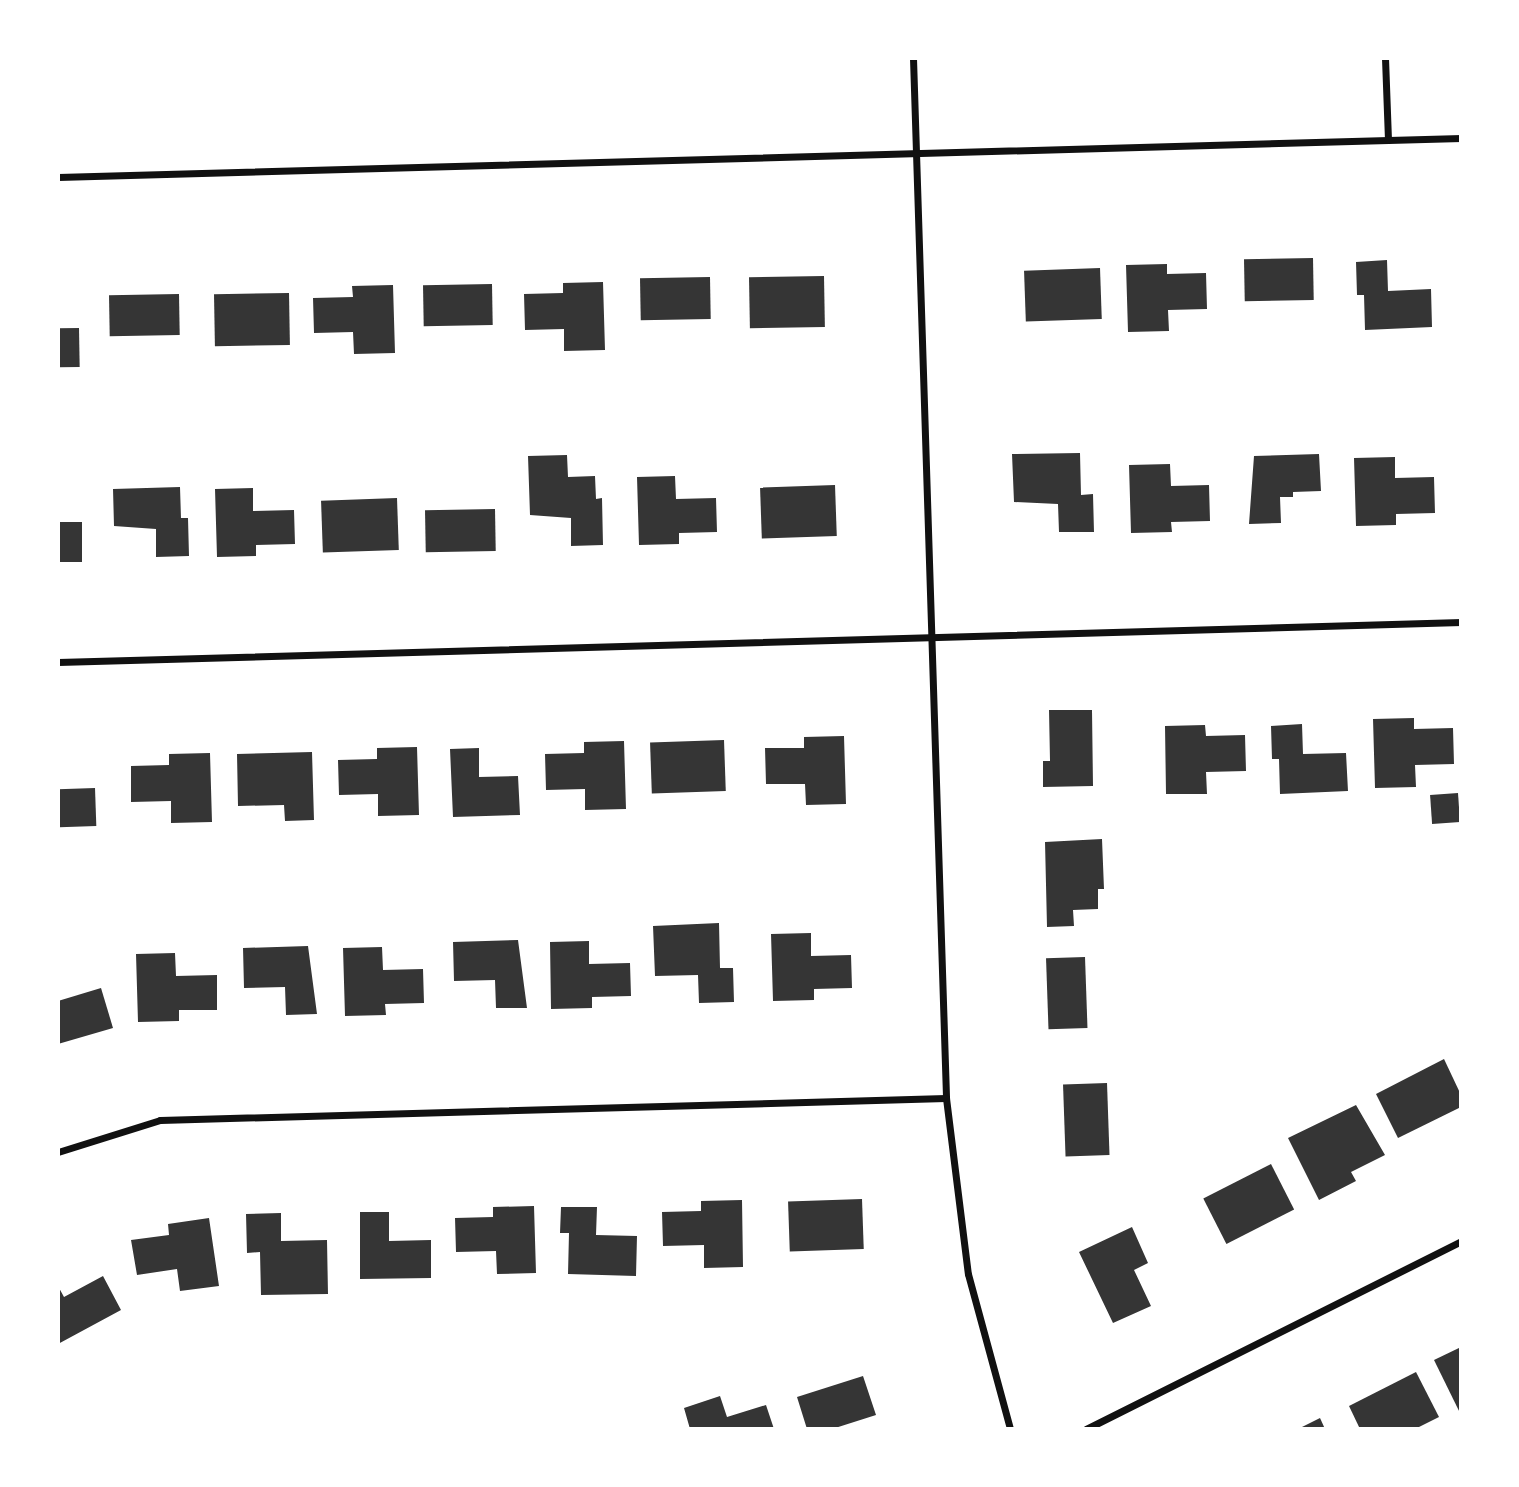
<!DOCTYPE html>
<style>
body{margin:0}
#map{position:relative;width:1519px;height:1487px;overflow:hidden;background:#fff;font-family:Raleway,sans-serif}
div>[style]{position:absolute}
[style*='--x']{left:calc(var(--x)*1px);top:calc(var(--y)*1px);width:calc(var(--w)*1px);rotate:calc(var(--a)*1deg)}
.building>*{inset:0;background:#353535;transform-origin:0 0}
.minor>*{height:7px;margin:-3.5px;padding:0 3.5px;transform-origin:3.5px;border-radius:3.5px;background:#111}
span{translate:-50% -50%;white-space:nowrap;text-align:center;line-height:1.15;-webkit-text-stroke:7px #fff;paint-order:stroke}
.frame{position:absolute;inset:0;border:60px solid #fff;pointer-events:none}
</style>
<div id="map">
<div class="building">
<i style="left:1313px;top:258px;width:42px;height:69px;rotate:89deg"></i>
<i style="clip-path:polygon(1387px 260px,1388px 291px,1431px 289px,1432px 327px,1365px 330px,1364px 295px,1357px 295px,1356px 262px)"></i>
<i style="clip-path:polygon(1167px 264px,1167px 274px,1206px 273px,1207px 309px,1168px 310px,1169px 331px,1128px 332px,1126px 265px)"></i>
<i style="left:1100px;top:268px;width:51px;height:76px;rotate:88deg"></i>
<i style="left:824px;top:276px;width:51px;height:75px;rotate:89deg"></i>
<i style="left:710px;top:277px;width:42px;height:70px;rotate:89deg"></i>
<i style="clip-path:polygon(603px 282px,605px 350px,564px 351px,564px 329px,525px 330px,524px 294px,563px 293px,563px 283px)"></i>
<i style="left:492px;top:284px;width:41px;height:69px;rotate:89deg"></i>
<i style="clip-path:polygon(393px 285px,395px 353px,354px 354px,353px 332px,314px 333px,313px 298px,353px 297px,352px 286px)"></i>
<i style="left:289px;top:293px;width:52px;height:75px;rotate:89deg"></i>
<i style="left:179px;top:294px;width:41px;height:70px;rotate:89deg"></i>
<i style="left:79px;top:328px;width:39px;height:21px;rotate:89deg"></i>
<i style="clip-path:polygon(1080px 453px,1081px 495px,1093px 494px,1094px 532px,1059px 532px,1058px 504px,1014px 502px,1012px 454px)"></i>
<i style="clip-path:polygon(1319px 454px,1321px 491px,1293px 492px,1293px 497px,1280px 497px,1281px 523px,1249px 524px,1254px 456px)"></i>
<i style="clip-path:polygon(567px 455px,568px 477px,595px 476px,596px 499px,602px 498px,603px 545px,571px 546px,571px 518px,530px 515px,528px 456px)"></i>
<i style="clip-path:polygon(1395px 457px,1395px 478px,1434px 477px,1435px 513px,1396px 514px,1396px 525px,1356px 526px,1354px 458px)"></i>
<i style="clip-path:polygon(1170px 464px,1171px 486px,1209px 485px,1210px 521px,1171px 522px,1172px 532px,1131px 533px,1129px 465px)"></i>
<i style="clip-path:polygon(675px 476px,676px 499px,716px 498px,717px 532px,679px 533px,679px 544px,639px 545px,637px 477px)"></i>
<i style="left:835px;top:485px;width:51px;height:75px;rotate:88deg"></i>
<i style="clip-path:polygon(180px 487px,181px 518px,188px 518px,189px 556px,156px 557px,156px 529px,114px 526px,113px 489px)"></i>
<i style="clip-path:polygon(253px 488px,253px 511px,294px 510px,295px 544px,256px 545px,256px 556px,217px 557px,215px 489px)"></i>
<i style="left:397px;top:498px;width:52px;height:76px;rotate:88deg"></i>
<i style="left:495px;top:509px;width:42px;height:70px;rotate:89deg"></i>
<i style="left:58px;top:522px;width:24px;height:40px"></i>
<i style="clip-path:polygon(1049px 710px,1092px 710px,1093px 786px,1043px 787px,1043px 761px,1050px 761px)"></i>
<i style="clip-path:polygon(1414px 718px,1414px 729px,1453px 728px,1454px 764px,1415px 765px,1416px 787px,1375px 788px,1373px 719px)"></i>
<i style="clip-path:polygon(1302px 724px,1303px 754px,1346px 753px,1348px 791px,1280px 794px,1279px 759px,1272px 759px,1271px 726px)"></i>
<i style="clip-path:polygon(1205px 725px,1206px 736px,1245px 735px,1246px 771px,1206px 772px,1207px 794px,1166px 794px,1165px 726px)"></i>
<i style="clip-path:polygon(844px 736px,846px 804px,806px 805px,805px 784px,766px 784px,765px 748px,804px 748px,804px 737px)"></i>
<i style="left:724px;top:740px;width:51px;height:74px;rotate:88deg"></i>
<i style="clip-path:polygon(624px 741px,626px 809px,585px 810px,585px 789px,546px 790px,545px 754px,584px 753px,584px 742px)"></i>
<i style="clip-path:polygon(417px 747px,419px 815px,378px 816px,378px 794px,339px 795px,338px 760px,377px 759px,377px 748px)"></i>
<i style="clip-path:polygon(479px 748px,479px 777px,518px 776px,520px 815px,453px 817px,450px 749px)"></i>
<i style="clip-path:polygon(312px 752px,314px 820px,285px 821px,284px 805px,238px 806px,237px 754px)"></i>
<i style="clip-path:polygon(210px 753px,212px 822px,171px 823px,171px 801px,131px 802px,131px 766px,169px 765px,169px 754px)"></i>
<i style="left:95px;top:788px;width:38px;height:37px;rotate:88deg"></i>
<i style="left:1458px;top:793px;width:29px;height:28px;rotate:86deg"></i>
<i style="clip-path:polygon(1102px 839px,1104px 889px,1098px 889px,1098px 909px,1073px 910px,1074px 926px,1047px 927px,1045px 842px)"></i>
<i style="clip-path:polygon(719px 923px,720px 968px,733px 968px,734px 1002px,699px 1003px,698px 975px,655px 976px,653px 926px)"></i>
<i style="clip-path:polygon(811px 933px,811px 956px,851px 955px,852px 988px,814px 989px,814px 1000px,773px 1001px,771px 934px)"></i>
<i style="clip-path:polygon(518px 940px,527px 1008px,496px 1008px,495px 980px,454px 981px,453px 942px)"></i>
<i style="clip-path:polygon(589px 941px,589px 964px,630px 963px,631px 996px,592px 997px,592px 1008px,551px 1009px,550px 942px)"></i>
<i style="clip-path:polygon(308px 946px,317px 1014px,286px 1015px,285px 987px,244px 988px,243px 948px)"></i>
<i style="clip-path:polygon(382px 947px,383px 970px,423px 969px,424px 1003px,385px 1004px,386px 1015px,345px 1016px,343px 948px)"></i>
<i style="clip-path:polygon(175px 953px,176px 976px,217px 975px,217px 1010px,179px 1010px,179px 1021px,138px 1022px,136px 954px)"></i>
<i style="left:1085px;top:957px;width:71px;height:39px;rotate:88deg"></i>
<i style="clip-path:polygon(101px 988px,113px 1028px,58px 1044px,58px 1001px)"></i>
<i style="clip-path:polygon(1444px 1059px,1461px 1095px,1461px 1107px,1398px 1138px,1376px 1094px)"></i>
<i style="left:1107px;top:1083px;width:72px;height:44px;rotate:88deg"></i>
<i style="clip-path:polygon(1356px 1105px,1385px 1155px,1351px 1172px,1356px 1181px,1319px 1200px,1288px 1138px)"></i>
<i style="left:1271px;top:1164px;width:51px;height:76px;rotate:63deg"></i>
<i style="left:862px;top:1199px;width:50px;height:74px;rotate:88deg"></i>
<i style="clip-path:polygon(742px 1200px,743px 1267px,704px 1268px,704px 1245px,663px 1246px,662px 1212px,701px 1211px,701px 1201px)"></i>
<i style="clip-path:polygon(534px 1206px,536px 1273px,497px 1274px,496px 1251px,456px 1252px,455px 1218px,493px 1217px,493px 1207px)"></i>
<i style="clip-path:polygon(561px 1207px,597px 1207px,596px 1235px,637px 1236px,636px 1276px,568px 1274px,569px 1233px,560px 1233px)"></i>
<i style="clip-path:polygon(360px 1212px,389px 1212px,389px 1241px,431px 1240px,431px 1278px,360px 1279px)"></i>
<i style="clip-path:polygon(281px 1213px,281px 1241px,327px 1240px,328px 1294px,261px 1295px,260px 1252px,247px 1253px,246px 1214px)"></i>
<i style="clip-path:polygon(209px 1218px,219px 1286px,180px 1291px,177px 1269px,137px 1275px,131px 1240px,169px 1235px,168px 1224px)"></i>
<i style="clip-path:polygon(1132px 1227px,1148px 1263px,1134px 1270px,1151px 1306px,1113px 1323px,1079px 1252px)"></i>
<i style="clip-path:polygon(103px 1276px,121px 1310px,58px 1344px,58px 1286px,64px 1297px)"></i>
<i style="clip-path:polygon(1461px 1347px,1461px 1415px,1434px 1360px)"></i>
<i style="clip-path:polygon(1416px 1372px,1439px 1417px,1415px 1429px,1360px 1429px,1349px 1406px)"></i>
<i style="clip-path:polygon(863px 1376px,876px 1415px,832px 1429px,807px 1429px,797px 1397px)"></i>
<i style="clip-path:polygon(720px 1396px,727px 1417px,766px 1405px,774px 1429px,690px 1429px,684px 1408px)"></i>
<i style="clip-path:polygon(1320px 1418px,1325px 1429px,1298px 1429px)"></i>
</div>
<div class="minor">
<i style="--x:913;--y:58;--w:1041;--a:88.18"></i>
<i style="--x:946;--y:1098;--w:177;--a:82.9"></i>
<i style="--x:968;--y:1274;--w:161;--a:74.8"></i>
<i style="--x:1385;--y:58;--w:82;--a:87.9"></i>
<i style="--x:58;--y:177;--w:1404;--a:-1.59"></i>
<i style="--x:58;--y:662;--w:1404;--a:-1.63"></i>
<i style="--x:58;--y:1152;--w:107;--a:-17.4"></i>
<i style="--x:160;--y:1120;--w:786;--a:-1.6"></i>
<i style="--x:1086;--y:1429;--w:419;--a:-26.6"></i>
</div>
<div class="frame"></div>
</div>
